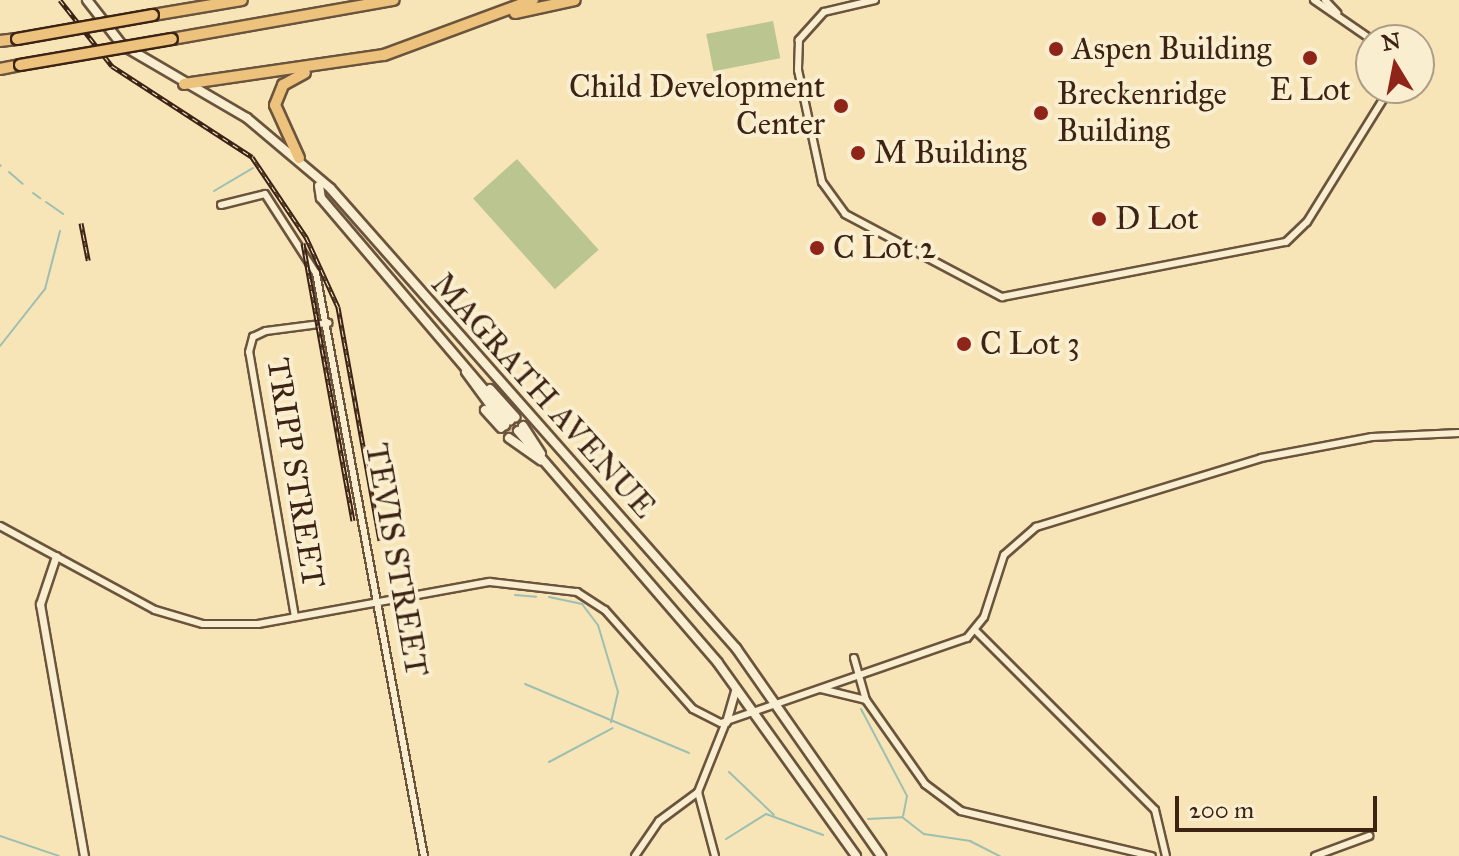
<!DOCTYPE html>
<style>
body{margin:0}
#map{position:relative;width:1459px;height:856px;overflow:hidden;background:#f7e5b7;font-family:"IM FELL Great Primer",serif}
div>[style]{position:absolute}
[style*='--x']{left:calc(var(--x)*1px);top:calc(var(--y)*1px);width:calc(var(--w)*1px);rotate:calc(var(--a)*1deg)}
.green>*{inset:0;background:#bac590;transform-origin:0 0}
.stream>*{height:2px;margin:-1px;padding:0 1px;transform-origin:1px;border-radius:1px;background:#9dbfb1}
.secondary-tunnel>*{height:8px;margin-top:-4px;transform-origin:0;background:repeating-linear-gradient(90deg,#d2be96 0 8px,transparent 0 12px)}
.roads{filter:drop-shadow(2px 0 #6b543d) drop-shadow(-2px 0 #6b543d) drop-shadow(0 2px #6b543d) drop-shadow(0 -2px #6b543d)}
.minor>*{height:6px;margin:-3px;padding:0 3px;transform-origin:3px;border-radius:3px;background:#faeed0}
.tertiary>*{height:7px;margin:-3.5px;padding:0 3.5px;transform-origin:3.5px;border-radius:3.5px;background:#faeed0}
.secondary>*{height:8px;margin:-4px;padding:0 4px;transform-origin:4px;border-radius:4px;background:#faeed0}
.trunk>*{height:10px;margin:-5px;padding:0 5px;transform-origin:5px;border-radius:5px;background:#ecc27c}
.rail>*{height:5px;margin-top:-2.5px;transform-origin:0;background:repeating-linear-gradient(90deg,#faeed0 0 6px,#3c2314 0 12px);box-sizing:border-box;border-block:2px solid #3c2314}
.bridges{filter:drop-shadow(2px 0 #3c2314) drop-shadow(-2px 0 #3c2314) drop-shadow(0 2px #3c2314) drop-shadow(0 -2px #3c2314)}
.trunk-bridge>*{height:10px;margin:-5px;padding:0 5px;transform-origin:5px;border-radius:5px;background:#ecc27c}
.dots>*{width:22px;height:22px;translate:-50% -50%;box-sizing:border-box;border:4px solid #faeed0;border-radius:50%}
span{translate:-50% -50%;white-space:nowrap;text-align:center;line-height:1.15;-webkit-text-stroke:8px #faeed0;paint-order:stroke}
.poi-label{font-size:32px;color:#3c2314}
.left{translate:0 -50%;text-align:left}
.right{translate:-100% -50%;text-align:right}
.street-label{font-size:32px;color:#3c2314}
.north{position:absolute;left:1355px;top:24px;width:80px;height:80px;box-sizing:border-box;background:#faeed0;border:2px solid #ae9d85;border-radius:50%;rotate:350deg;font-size:22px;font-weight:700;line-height:32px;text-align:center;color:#3c2314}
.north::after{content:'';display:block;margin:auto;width:28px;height:36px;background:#8f2418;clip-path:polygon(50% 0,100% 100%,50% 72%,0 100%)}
.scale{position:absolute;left:1175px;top:796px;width:202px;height:36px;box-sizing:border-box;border:4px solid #3c2314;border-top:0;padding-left:10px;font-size:24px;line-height:28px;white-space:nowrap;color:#3c2314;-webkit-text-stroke:6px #faeed0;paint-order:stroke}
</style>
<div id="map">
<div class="green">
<i style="left:773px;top:21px;width:38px;height:68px;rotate:79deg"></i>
<i style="left:517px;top:159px;width:122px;height:59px;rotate:48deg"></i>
</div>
<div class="stream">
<i style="--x:0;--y:165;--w:1;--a:45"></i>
<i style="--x:9;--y:172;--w:18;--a:41"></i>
<i style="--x:214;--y:191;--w:45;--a:-30.5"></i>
<i style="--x:33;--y:193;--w:9;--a:36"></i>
<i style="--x:46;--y:202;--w:21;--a:35"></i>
<i style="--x:0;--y:346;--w:73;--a:-51.7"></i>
<i style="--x:45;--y:289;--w:60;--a:-75.5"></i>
<i style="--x:515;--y:595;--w:21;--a:5"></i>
<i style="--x:549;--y:597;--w:34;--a:12"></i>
<i style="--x:582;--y:604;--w:26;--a:53"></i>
<i style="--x:598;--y:625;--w:70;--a:73.4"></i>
<i style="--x:618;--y:692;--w:31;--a:103"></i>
<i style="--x:525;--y:684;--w:178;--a:22.8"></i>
<i style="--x:861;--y:709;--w:98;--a:62.1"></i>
<i style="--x:907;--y:796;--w:20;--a:101"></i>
<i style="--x:549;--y:762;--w:72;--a:-28"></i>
<i style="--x:729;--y:772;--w:62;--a:43.7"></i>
<i style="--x:868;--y:819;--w:34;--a:-3"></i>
<i style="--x:902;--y:817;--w:28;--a:38"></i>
<i style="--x:924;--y:834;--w:47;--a:8.7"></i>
<i style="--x:970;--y:841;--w:34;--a:27"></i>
<i style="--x:0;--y:836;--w:62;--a:18.7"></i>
<i style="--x:726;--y:839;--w:47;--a:-32"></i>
<i style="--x:766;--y:814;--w:61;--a:20.2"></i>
</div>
<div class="secondary-tunnel">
<i style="--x:505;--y:425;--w:13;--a:48"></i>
</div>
<div class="roads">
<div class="minor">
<i style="--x:875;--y:0;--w:52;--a:166.8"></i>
<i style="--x:824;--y:12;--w:38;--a:132"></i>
<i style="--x:799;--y:40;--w:30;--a:92"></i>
<i style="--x:798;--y:70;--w:115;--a:77.9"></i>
<i style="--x:822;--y:182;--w:39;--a:54"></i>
<i style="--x:845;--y:214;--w:178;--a:27.9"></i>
<i style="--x:1002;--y:297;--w:289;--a:-11"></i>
<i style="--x:1286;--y:242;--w:29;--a:-44"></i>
<i style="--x:1307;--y:222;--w:158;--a:-58.2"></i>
<i style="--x:1314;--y:0;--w:70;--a:34.6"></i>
<i style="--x:1325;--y:0;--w:18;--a:47"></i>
<i style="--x:221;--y:205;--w:45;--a:-14"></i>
<i style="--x:265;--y:194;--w:94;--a:57.2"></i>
<i style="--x:316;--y:273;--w:593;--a:79.51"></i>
<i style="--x:0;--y:526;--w:176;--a:28.5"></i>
<i style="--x:155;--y:610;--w:50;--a:16.3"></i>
<i style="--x:203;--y:624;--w:55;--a:0"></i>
<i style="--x:258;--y:624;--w:236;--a:-10.3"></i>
<i style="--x:490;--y:582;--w:88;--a:6.6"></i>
<i style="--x:577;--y:592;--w:33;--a:33"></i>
<i style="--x:605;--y:610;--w:132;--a:48.4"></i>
<i style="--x:693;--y:709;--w:31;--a:27"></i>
<i style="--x:721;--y:723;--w:260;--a:-19.1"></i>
<i style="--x:967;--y:638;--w:27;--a:-51"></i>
<i style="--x:984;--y:617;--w:65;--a:-72.1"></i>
<i style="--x:1004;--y:555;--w:43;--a:-41.2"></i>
<i style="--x:1036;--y:527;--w:235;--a:-17"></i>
<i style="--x:1261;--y:458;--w:113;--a:-10.7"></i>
<i style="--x:1372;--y:437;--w:87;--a:-2.6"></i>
<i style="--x:295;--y:617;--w:269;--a:-99.8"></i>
<i style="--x:249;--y:352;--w:16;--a:-75"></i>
<i style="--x:253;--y:337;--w:14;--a:-25"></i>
<i style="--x:266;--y:331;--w:63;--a:-7.4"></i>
<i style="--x:976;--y:631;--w:253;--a:45"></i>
<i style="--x:1155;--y:810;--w:47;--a:76.6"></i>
<i style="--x:854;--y:658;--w:44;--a:74.1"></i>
<i style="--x:821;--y:689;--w:46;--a:13.7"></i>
<i style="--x:866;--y:700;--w:103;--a:54.9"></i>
<i style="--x:925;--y:784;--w:45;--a:36.9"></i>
<i style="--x:961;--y:811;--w:196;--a:13.3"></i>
<i style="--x:635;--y:856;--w:42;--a:-55.6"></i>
<i style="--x:659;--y:821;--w:49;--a:-36.6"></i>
<i style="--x:715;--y:856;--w:66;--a:-104.9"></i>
<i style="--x:698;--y:792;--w:75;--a:-68.2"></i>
<i style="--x:1315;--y:856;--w:58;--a:-20.3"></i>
</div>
<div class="tertiary">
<i style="--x:56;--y:556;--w:51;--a:108.4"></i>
<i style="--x:40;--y:604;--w:256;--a:80.1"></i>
<i style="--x:726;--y:722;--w:35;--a:-74"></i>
</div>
<div class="secondary">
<i style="--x:87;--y:0;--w:57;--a:52.1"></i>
<i style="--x:122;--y:45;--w:145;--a:30.3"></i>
<i style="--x:247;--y:118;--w:109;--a:40.1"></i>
<i style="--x:330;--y:188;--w:614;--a:48.57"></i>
<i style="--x:736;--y:648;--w:254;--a:55.1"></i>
<i style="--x:319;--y:186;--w:12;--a:81"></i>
<i style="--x:321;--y:198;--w:292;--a:49.6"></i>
<i style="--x:466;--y:372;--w:66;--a:53.7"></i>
<i style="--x:490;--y:389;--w:38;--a:48"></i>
<i style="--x:485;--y:410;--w:24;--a:48"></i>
<i style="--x:523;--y:426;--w:33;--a:57"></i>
<i style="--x:518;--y:431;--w:306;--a:49.2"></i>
<i style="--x:718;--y:663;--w:237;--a:54.4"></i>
<i style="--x:509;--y:438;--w:39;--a:35"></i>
</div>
<div class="trunk">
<i style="--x:515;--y:13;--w:61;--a:-12.2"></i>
<i style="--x:153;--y:15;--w:90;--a:-9.6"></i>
<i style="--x:172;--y:39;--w:225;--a:-10"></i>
<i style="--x:0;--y:41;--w:17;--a:-7"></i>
<i style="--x:0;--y:69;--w:20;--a:-11"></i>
<i style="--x:184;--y:84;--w:202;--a:-8.3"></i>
<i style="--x:384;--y:55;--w:159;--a:-20.3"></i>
<i style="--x:299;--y:158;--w:58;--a:-114.4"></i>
<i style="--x:275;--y:105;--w:22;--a:-68"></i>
<i style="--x:283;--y:85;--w:25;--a:-29"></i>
</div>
</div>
<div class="rail">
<i style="--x:60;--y:0;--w:84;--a:51.8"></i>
<i style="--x:112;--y:66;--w:167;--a:33"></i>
<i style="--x:252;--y:157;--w:97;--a:56"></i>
<i style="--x:306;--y:237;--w:77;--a:65.4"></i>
<i style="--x:338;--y:307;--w:237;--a:79.8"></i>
<i style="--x:81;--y:223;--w:38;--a:79"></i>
<i style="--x:303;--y:243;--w:282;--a:79.8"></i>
</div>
<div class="bridges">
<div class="trunk-bridge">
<i style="--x:17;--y:39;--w:138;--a:-10"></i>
<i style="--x:20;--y:65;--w:154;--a:-9.7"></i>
</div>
</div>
<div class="dots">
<i style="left:1056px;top:49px;background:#8f2418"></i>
<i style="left:1310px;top:58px;background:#8f2418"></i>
<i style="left:841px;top:106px;background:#8f2418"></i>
<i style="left:1041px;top:113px;background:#8f2418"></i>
<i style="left:858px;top:153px;background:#8f2418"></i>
<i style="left:1099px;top:219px;background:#8f2418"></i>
<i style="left:817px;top:248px;background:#8f2418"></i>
<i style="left:964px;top:344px;background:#8f2418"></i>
</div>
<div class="poi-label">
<span class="left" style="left:1072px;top:49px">Aspen Building</span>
<span class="right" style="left:825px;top:106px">Child Development<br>Center</span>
<span style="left:1310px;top:90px">E Lot</span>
<span class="left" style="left:1057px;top:113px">Breckenridge<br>Building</span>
<span class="left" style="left:874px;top:153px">M Building</span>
<span class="left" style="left:1115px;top:219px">D Lot</span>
<span class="left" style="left:833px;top:248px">C Lot 2</span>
<span class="left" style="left:980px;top:344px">C Lot 3</span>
</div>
<div class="street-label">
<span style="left:543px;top:396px;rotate:48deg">MAGRATH AVENUE</span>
<span style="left:295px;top:473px;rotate:81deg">TRIPP STREET</span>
<span style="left:396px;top:560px;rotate:80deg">TEVIS STREET</span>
</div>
<div class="north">N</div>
<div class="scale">200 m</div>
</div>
